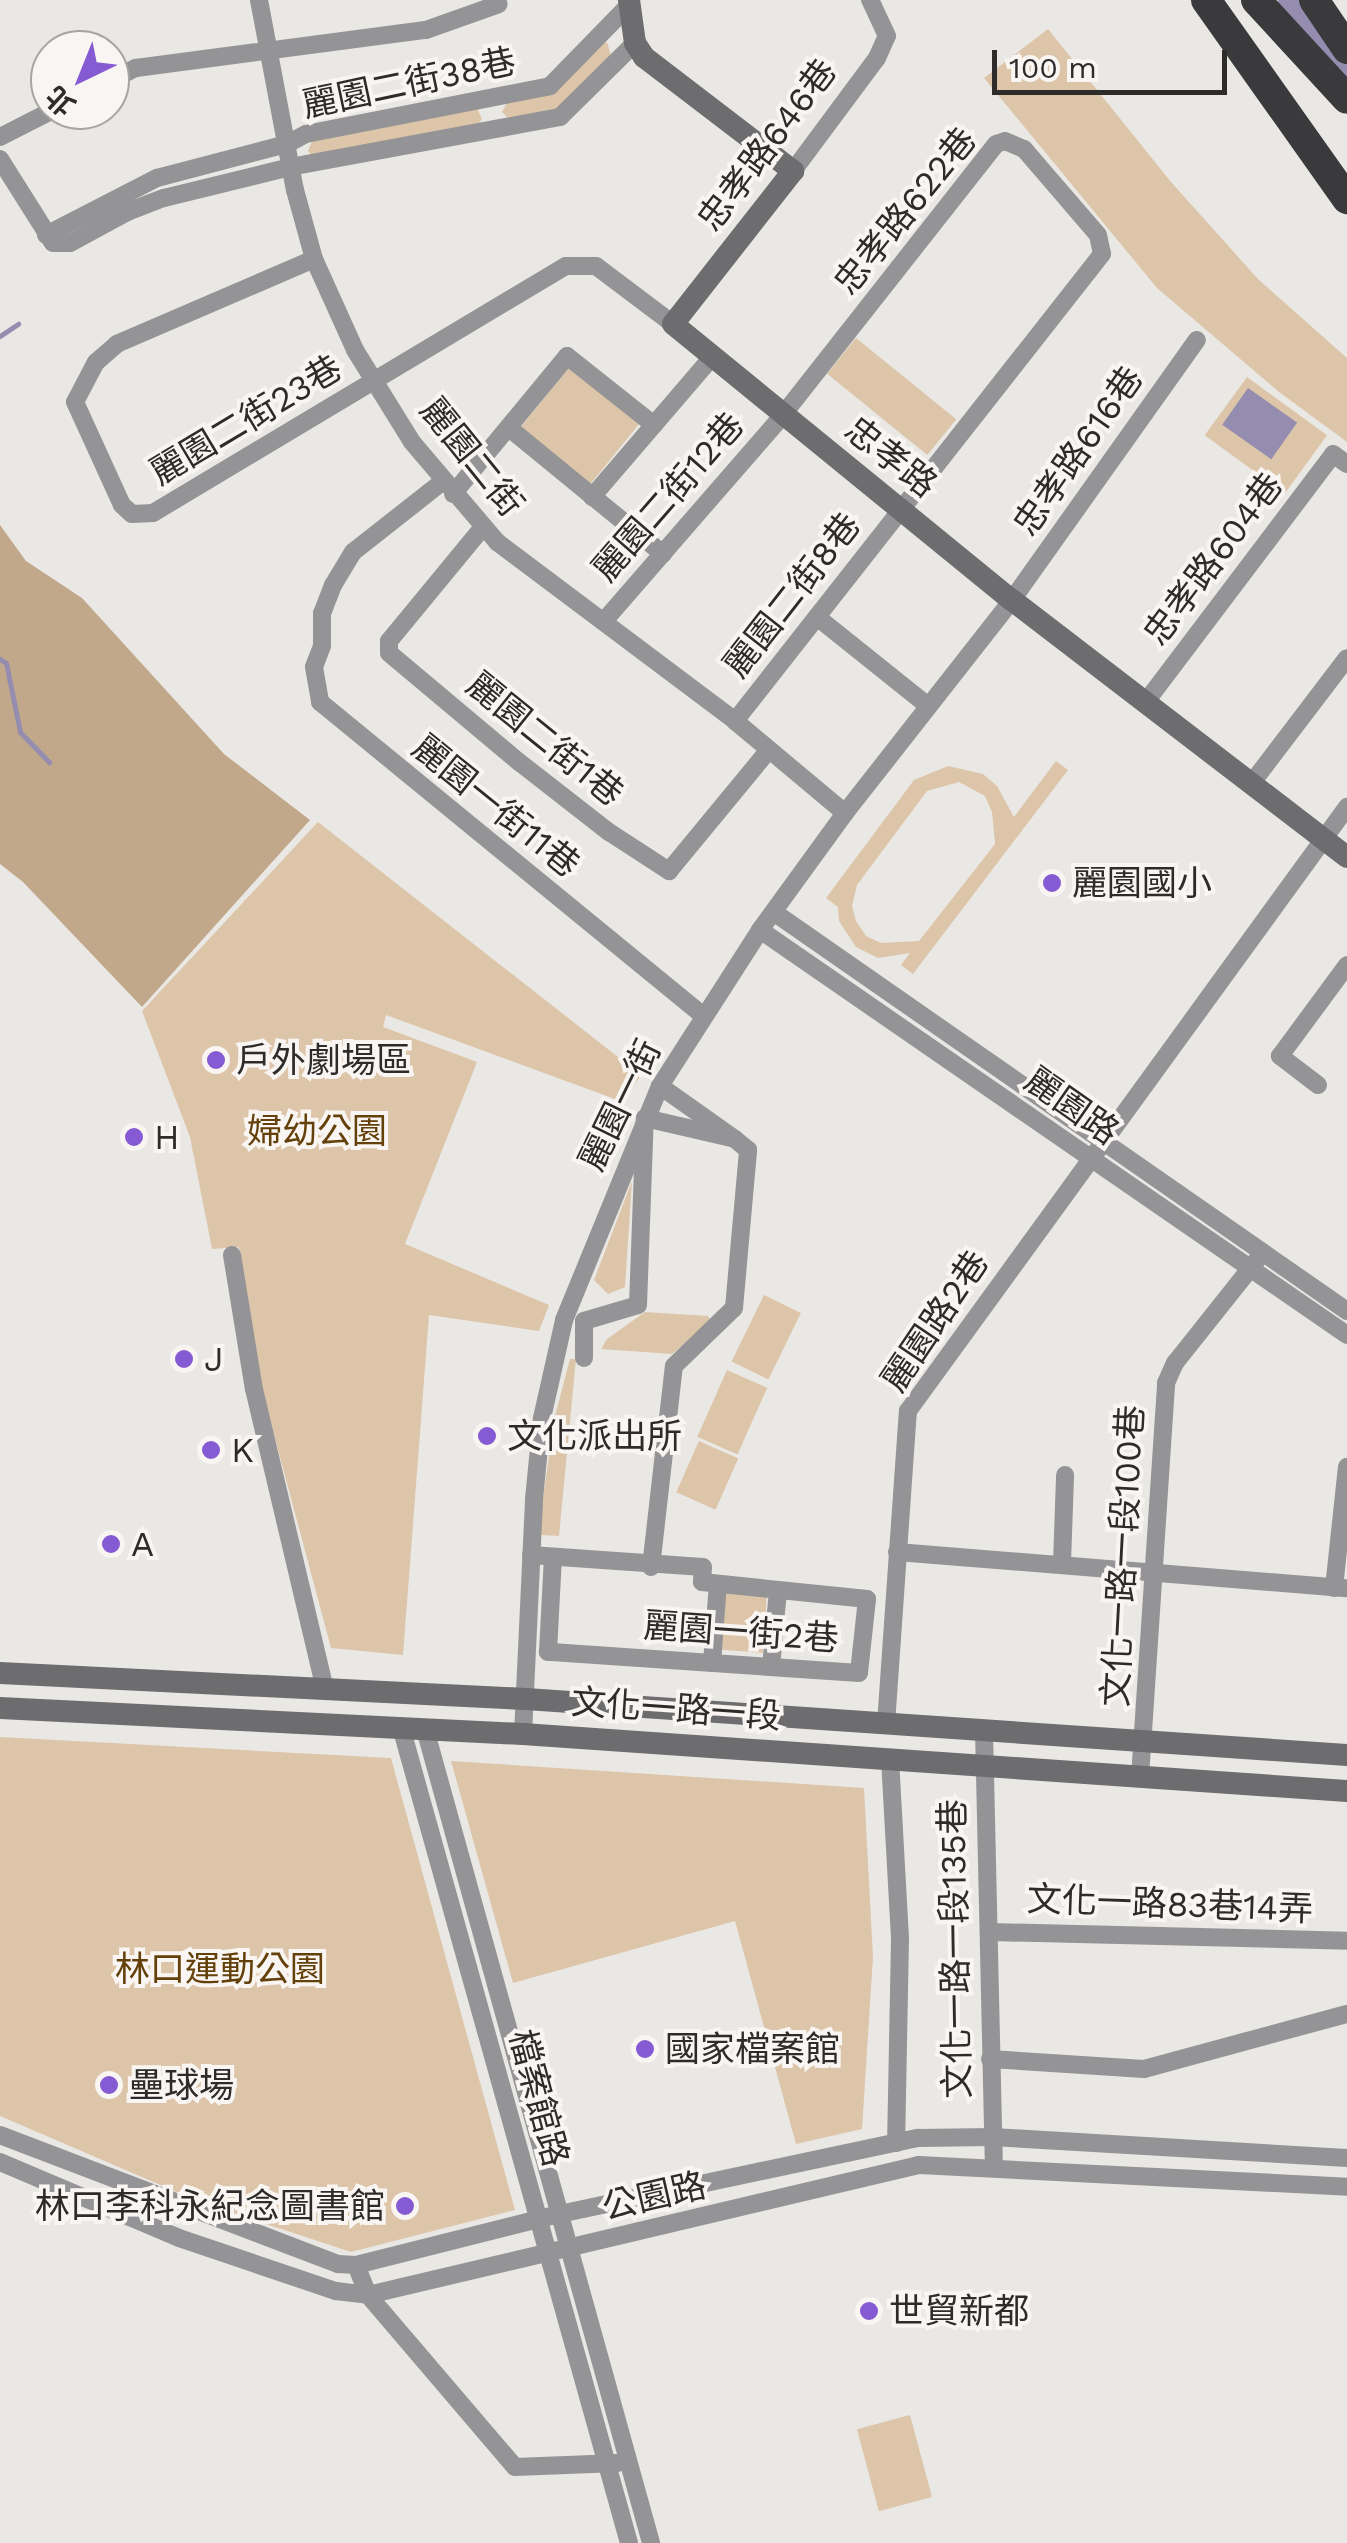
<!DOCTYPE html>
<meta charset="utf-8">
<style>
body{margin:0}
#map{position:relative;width:1347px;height:2543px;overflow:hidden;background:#eae8e5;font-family:"Work Sans","Noto Sans TC",sans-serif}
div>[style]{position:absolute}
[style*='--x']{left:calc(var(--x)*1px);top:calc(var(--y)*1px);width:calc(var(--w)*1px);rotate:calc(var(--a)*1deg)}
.green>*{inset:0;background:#ddc5a9;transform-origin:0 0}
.forest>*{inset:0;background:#c2a88a}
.water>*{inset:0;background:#958daf;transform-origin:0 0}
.stream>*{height:5px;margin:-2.5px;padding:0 2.5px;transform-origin:2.5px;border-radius:2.5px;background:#958daf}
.river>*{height:28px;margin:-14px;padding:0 14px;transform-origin:14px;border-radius:14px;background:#958daf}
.street>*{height:18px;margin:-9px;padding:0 9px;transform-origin:9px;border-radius:9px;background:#949496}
.secondary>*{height:22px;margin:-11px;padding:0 11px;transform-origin:11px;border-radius:11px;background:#6d6c6e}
.highway>*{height:30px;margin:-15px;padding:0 15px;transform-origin:15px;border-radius:15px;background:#3a393c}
.dots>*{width:28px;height:28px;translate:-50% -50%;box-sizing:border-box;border:5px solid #f8f5f2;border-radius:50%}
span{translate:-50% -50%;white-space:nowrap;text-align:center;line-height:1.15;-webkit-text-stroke:8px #f8f5f2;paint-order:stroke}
.street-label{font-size:35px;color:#2d2c2b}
.poi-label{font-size:35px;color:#2d2c2b}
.left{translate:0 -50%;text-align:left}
.right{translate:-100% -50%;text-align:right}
.park-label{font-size:35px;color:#64400a}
.north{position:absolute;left:30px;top:30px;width:100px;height:100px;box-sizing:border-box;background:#f8f5f2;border:2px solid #a7a5a2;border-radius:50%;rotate:223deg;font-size:28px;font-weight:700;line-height:40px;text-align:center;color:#2d2c2b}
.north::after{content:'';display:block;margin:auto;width:35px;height:45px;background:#855ad3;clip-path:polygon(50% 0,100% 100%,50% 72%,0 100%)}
.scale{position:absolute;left:992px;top:50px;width:235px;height:45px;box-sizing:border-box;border:5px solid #2d2c2b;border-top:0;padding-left:12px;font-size:30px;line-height:35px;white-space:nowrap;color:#2d2c2b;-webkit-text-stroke:8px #f8f5f2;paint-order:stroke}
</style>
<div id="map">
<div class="green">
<i style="clip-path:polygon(1048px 29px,1171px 182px,1258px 279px,1347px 358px,1347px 442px,1279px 392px,1157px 288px,984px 78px)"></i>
<i style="clip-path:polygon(607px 42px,612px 59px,560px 108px,508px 118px,502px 112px,508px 101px,555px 92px,599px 45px)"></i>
<i style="clip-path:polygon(477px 108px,482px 119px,477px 125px,313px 157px,308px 151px,312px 141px)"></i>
<i style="left:856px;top:338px;width:129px;height:46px;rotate:39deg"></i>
<i style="left:571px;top:365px;width:90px;height:80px;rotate:39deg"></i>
<i style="left:1247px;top:377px;width:99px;height:72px;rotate:36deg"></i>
<i style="clip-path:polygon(evenodd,1056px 761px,1068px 770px,913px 974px,901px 965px,910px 953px,878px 958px,856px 947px,839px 921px,838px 907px,826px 898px,914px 780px,948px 766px,983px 774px,997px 786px,1014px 817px,1056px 761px,959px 782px,985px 796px,992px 812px,995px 844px,919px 941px,881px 943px,866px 936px,856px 921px,852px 906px,857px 885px,927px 791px,959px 782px)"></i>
<i style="clip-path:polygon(318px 822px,641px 1075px,623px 1102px,386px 1015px,383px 1027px,477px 1062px,405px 1244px,549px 1305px,539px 1331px,429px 1315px,403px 1655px,331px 1648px,265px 1401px,239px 1247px,212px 1249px,190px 1137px,142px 1011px)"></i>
<i style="clip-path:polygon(632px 1181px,625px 1287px,608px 1294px,594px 1280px)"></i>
<i style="left:764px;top:1295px;width:41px;height:74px;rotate:26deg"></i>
<i style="clip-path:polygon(645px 1312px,708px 1316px,711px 1321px,672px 1354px,601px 1349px,607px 1339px)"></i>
<i style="clip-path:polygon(570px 1359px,576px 1359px,559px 1536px,542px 1535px,538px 1532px,555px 1416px)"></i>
<i style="left:727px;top:1370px;width:44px;height:73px;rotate:24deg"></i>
<i style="left:699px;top:1441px;width:43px;height:56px;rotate:24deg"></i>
<i style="left:725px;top:1591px;width:42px;height:59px;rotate:4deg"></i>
<i style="clip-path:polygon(0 1737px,391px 1758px,515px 2210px,351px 2252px,200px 2202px,0 2116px)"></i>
<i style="clip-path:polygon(451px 1761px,864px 1788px,873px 1957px,862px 2129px,796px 2144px,735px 1921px,513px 1983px)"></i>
<i style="left:910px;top:2415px;width:85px;height:55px;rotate:75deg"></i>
</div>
<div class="forest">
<i style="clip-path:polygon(0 525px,26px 561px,82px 598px,224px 754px,310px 820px,142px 1007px,23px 882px,0 864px)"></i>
</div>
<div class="water">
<i style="left:1248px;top:388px;width:60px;height:45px;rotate:35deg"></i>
</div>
<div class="stream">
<i style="--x:0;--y:336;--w:22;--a:-34"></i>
<i style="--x:0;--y:659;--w:7;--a:34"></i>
<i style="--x:6;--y:663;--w:70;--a:78.5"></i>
<i style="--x:20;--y:732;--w:42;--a:46"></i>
</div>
<div class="river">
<i style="--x:1292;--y:0;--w:98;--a:57.9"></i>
</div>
<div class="street">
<i style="--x:259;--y:0;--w:193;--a:79.3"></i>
<i style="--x:295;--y:190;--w:72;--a:74.6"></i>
<i style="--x:314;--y:259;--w:100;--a:65.7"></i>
<i style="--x:355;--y:350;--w:108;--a:58.2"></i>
<i style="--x:412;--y:442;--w:131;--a:49.6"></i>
<i style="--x:497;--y:542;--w:298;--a:36.9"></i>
<i style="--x:735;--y:721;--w:143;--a:39.9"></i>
<i style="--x:110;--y:81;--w:29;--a:-27"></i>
<i style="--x:136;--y:68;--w:292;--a:-7.5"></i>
<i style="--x:426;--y:30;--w:77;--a:-19.6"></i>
<i style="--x:0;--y:137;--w:59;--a:-27"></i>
<i style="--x:0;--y:159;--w:99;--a:57.8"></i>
<i style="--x:53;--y:243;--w:17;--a:0"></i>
<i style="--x:70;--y:243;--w:65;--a:-28.5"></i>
<i style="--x:127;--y:212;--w:40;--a:-21"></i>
<i style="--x:164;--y:198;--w:130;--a:-13.8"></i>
<i style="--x:290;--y:167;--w:275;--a:-10.5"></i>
<i style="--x:560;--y:117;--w:105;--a:-44.6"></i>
<i style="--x:793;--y:171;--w:141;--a:-53.4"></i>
<i style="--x:877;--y:58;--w:24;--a:-66"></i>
<i style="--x:887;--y:36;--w:40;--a:-115"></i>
<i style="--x:46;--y:235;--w:125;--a:-27.2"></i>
<i style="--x:157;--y:178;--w:134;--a:-14.7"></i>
<i style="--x:287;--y:144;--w:21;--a:-28"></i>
<i style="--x:306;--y:134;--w:249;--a:-11.1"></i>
<i style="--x:550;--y:86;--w:115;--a:-45.7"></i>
<i style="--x:314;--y:259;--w:215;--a:156.7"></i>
<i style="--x:117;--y:344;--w:28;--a:139"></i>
<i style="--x:96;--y:362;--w:45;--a:117.7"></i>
<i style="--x:75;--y:402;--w:113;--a:65.5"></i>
<i style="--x:122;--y:505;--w:13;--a:42"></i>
<i style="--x:132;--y:514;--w:21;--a:-3"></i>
<i style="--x:153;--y:513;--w:481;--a:-30.9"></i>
<i style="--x:566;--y:266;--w:30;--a:0"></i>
<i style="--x:596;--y:266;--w:96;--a:37"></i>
<i style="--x:509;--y:428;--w:199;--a:39.3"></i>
<i style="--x:442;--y:482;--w:113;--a:141.8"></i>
<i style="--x:353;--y:552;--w:39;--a:121"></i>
<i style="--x:333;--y:585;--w:30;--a:111"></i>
<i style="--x:322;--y:613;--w:33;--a:90"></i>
<i style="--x:322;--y:646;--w:22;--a:111"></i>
<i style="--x:314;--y:667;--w:36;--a:80"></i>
<i style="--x:320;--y:702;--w:494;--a:39.3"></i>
<i style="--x:453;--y:494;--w:179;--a:-50.4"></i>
<i style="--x:567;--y:356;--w:111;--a:38.4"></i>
<i style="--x:592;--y:497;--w:184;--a:-49.4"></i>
<i style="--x:483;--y:527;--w:148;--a:129.5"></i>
<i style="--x:389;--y:641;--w:12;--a:90"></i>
<i style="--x:389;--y:653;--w:170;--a:40"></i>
<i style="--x:519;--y:762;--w:114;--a:37.9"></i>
<i style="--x:609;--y:832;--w:72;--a:33"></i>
<i style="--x:669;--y:871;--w:156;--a:-50.5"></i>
<i style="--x:817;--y:617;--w:142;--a:38.7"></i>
<i style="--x:604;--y:621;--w:271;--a:-49"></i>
<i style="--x:782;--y:416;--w:346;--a:-51.8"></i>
<i style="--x:996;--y:144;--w:9;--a:-18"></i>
<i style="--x:1005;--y:141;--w:21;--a:23"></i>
<i style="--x:1024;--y:149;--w:113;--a:49.3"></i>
<i style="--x:1098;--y:235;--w:19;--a:78"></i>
<i style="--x:1102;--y:254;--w:594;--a:128.16"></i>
<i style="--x:1145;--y:703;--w:312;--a:-52.9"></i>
<i style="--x:1333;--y:454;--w:17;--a:36"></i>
<i style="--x:1251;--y:784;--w:158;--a:-52.7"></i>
<i style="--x:775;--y:913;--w:697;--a:34.83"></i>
<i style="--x:760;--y:930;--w:713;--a:34.6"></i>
<i style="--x:1318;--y:1085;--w:48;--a:-142.7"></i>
<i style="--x:1280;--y:1056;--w:113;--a:-53.6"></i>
<i style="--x:232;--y:1255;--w:136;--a:80.7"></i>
<i style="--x:254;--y:1389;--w:309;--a:76.7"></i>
<i style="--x:584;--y:1358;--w:37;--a:-90"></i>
<i style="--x:584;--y:1321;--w:56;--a:-16.5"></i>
<i style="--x:638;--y:1305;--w:187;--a:-87.9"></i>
<i style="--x:645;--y:1118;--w:92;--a:13.1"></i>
<i style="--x:735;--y:1139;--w:92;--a:-144.8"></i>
<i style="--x:897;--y:1552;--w:451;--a:4.6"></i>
<i style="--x:531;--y:1555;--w:172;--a:4"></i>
<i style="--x:703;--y:1567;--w:15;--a:94"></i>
<i style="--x:702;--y:1582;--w:166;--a:5.9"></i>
<i style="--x:867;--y:1599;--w:74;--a:96.2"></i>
<i style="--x:859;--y:1673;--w:312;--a:-176.1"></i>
<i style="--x:548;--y:1652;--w:95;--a:-87"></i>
<i style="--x:1062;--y:1563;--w:88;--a:-88"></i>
<i style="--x:651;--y:1567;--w:202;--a:-83.5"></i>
<i style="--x:674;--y:1366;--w:83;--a:-44"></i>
<i style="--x:734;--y:1308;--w:159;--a:-84.9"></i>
<i style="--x:748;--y:1150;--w:17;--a:-140"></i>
<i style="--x:1334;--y:1588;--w:122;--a:-83.9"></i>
<i style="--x:712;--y:1663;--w:79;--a:-85.7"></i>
<i style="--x:771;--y:1667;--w:77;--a:-84.8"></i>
<i style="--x:886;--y:1724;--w:314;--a:-86"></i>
<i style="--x:908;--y:1411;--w:747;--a:-53.99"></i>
<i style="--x:401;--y:1727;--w:847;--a:74.39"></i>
<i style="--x:425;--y:1729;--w:845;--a:74.48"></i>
<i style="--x:984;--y:1730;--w:436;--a:88.7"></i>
<i style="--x:523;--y:1734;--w:235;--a:-87.3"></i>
<i style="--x:534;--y:1499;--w:81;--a:-84.4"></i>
<i style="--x:542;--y:1418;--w:100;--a:-77.3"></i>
<i style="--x:564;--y:1320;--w:253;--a:-67.7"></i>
<i style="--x:660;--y:1086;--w:185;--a:-57.3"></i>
<i style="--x:760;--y:930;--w:145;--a:-54"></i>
<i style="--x:845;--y:813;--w:271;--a:-51.9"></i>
<i style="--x:1012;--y:600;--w:319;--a:-54.6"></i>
<i style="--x:890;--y:1759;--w:180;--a:86.8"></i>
<i style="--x:900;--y:1939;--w:204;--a:91.1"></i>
<i style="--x:1140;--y:1777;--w:395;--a:-86.2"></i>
<i style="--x:1166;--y:1383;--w:22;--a:-66"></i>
<i style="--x:1175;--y:1363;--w:132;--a:-51.5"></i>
<i style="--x:991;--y:1932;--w:356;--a:1.4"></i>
<i style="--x:990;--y:2059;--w:154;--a:3.7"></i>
<i style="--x:1144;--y:2069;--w:210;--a:-15.2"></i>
<i style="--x:0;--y:2135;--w:362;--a:20.9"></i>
<i style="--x:338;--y:2264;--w:18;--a:3"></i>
<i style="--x:356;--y:2265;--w:205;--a:-14.1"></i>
<i style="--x:555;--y:2215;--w:371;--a:-12"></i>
<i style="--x:918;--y:2138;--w:75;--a:-0.8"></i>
<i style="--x:993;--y:2137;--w:355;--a:3.4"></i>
<i style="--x:0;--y:2162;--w:194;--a:23"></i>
<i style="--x:179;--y:2238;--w:166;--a:18.7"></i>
<i style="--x:336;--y:2291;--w:32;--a:7"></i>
<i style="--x:368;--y:2295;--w:566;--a:-13.28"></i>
<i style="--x:919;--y:2165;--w:429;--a:2.9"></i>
<i style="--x:356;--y:2265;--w:32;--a:68"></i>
<i style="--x:368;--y:2295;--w:226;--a:49.5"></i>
<i style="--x:515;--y:2467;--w:103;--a:-2.2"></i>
</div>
<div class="secondary">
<i style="--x:629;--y:0;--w:43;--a:82.1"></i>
<i style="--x:635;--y:43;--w:17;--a:57"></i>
<i style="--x:644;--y:57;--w:188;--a:37.4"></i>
<i style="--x:793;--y:171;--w:194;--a:128.1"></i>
<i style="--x:673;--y:324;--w:437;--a:39.2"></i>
<i style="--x:1012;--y:600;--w:422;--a:37.5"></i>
<i style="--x:0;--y:1673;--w:527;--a:2.83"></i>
<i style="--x:526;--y:1699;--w:823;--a:3.9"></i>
<i style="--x:0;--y:1708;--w:524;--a:2.85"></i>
<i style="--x:523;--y:1734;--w:826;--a:3.96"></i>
</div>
<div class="highway">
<i style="--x:1206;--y:0;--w:244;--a:54.7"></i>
<i style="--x:1256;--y:0;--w:134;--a:47.4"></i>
<i style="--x:1314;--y:0;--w:59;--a:56"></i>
</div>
<div class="dots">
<i style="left:1052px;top:883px;background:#855ad3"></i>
<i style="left:216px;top:1060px;background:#855ad3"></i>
<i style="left:134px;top:1137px;background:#855ad3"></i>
<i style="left:184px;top:1359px;background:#855ad3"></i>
<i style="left:487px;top:1436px;background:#855ad3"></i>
<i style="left:211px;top:1450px;background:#855ad3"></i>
<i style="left:111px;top:1544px;background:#855ad3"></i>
<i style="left:645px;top:2049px;background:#855ad3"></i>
<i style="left:109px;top:2085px;background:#855ad3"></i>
<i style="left:405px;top:2206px;background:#855ad3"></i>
<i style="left:869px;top:2311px;background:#855ad3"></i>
</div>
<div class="street-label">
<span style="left:409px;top:83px;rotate:-12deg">麗園二街38巷</span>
<span style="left:767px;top:145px;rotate:-53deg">忠孝路646巷</span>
<span style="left:905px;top:211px;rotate:-51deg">忠孝路622巷</span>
<span style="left:246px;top:420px;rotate:-31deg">麗園二街23巷</span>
<span style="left:1078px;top:451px;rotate:-55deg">忠孝路616巷</span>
<span style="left:472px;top:457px;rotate:51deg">麗園二街</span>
<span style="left:891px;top:457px;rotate:38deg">忠孝路</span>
<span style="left:668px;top:497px;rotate:-49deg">麗園二街12巷</span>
<span style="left:1213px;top:559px;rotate:-53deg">忠孝路604巷</span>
<span style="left:792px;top:595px;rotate:-52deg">麗園二街8巷</span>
<span style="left:545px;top:739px;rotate:39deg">麗園二街1巷</span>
<span style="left:496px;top:806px;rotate:39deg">麗園一街11巷</span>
<span style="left:620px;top:1105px;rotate:-64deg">麗園一街</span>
<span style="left:1072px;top:1106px;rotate:35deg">麗園路</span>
<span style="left:935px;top:1321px;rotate:-56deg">麗園路2巷</span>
<span style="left:1123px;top:1556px;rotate:-87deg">文化一路一段100巷</span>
<span style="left:741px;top:1632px;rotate:4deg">麗園一街2巷</span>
<span style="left:676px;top:1709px;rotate:4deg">文化一路一段</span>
<span style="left:1170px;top:1904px;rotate:2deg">文化一路83巷14弄</span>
<span style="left:955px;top:1949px;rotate:-91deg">文化一路一段135巷</span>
<span style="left:539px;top:2098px;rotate:75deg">檔案館路</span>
<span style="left:654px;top:2196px;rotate:-13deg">公園路</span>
</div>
<div class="poi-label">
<span class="left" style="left:1072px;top:883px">麗園國小</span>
<span class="left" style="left:236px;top:1060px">戶外劇場區</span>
<span class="left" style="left:154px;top:1137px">H</span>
<span class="left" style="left:204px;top:1359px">J</span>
<span class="left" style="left:507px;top:1436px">文化派出所</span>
<span class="left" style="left:231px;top:1450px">K</span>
<span class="left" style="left:131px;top:1544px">A</span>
<span class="left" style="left:665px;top:2049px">國家檔案館</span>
<span class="left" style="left:129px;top:2085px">壘球場</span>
<span class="right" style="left:385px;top:2206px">林口李科永紀念圖書館</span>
<span class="left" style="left:889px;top:2311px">世貿新都</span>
</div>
<div class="park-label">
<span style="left:317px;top:1131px">婦幼公園</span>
<span style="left:220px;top:1969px">林口運動公園</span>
</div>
<div class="north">北</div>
<div class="scale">100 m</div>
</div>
